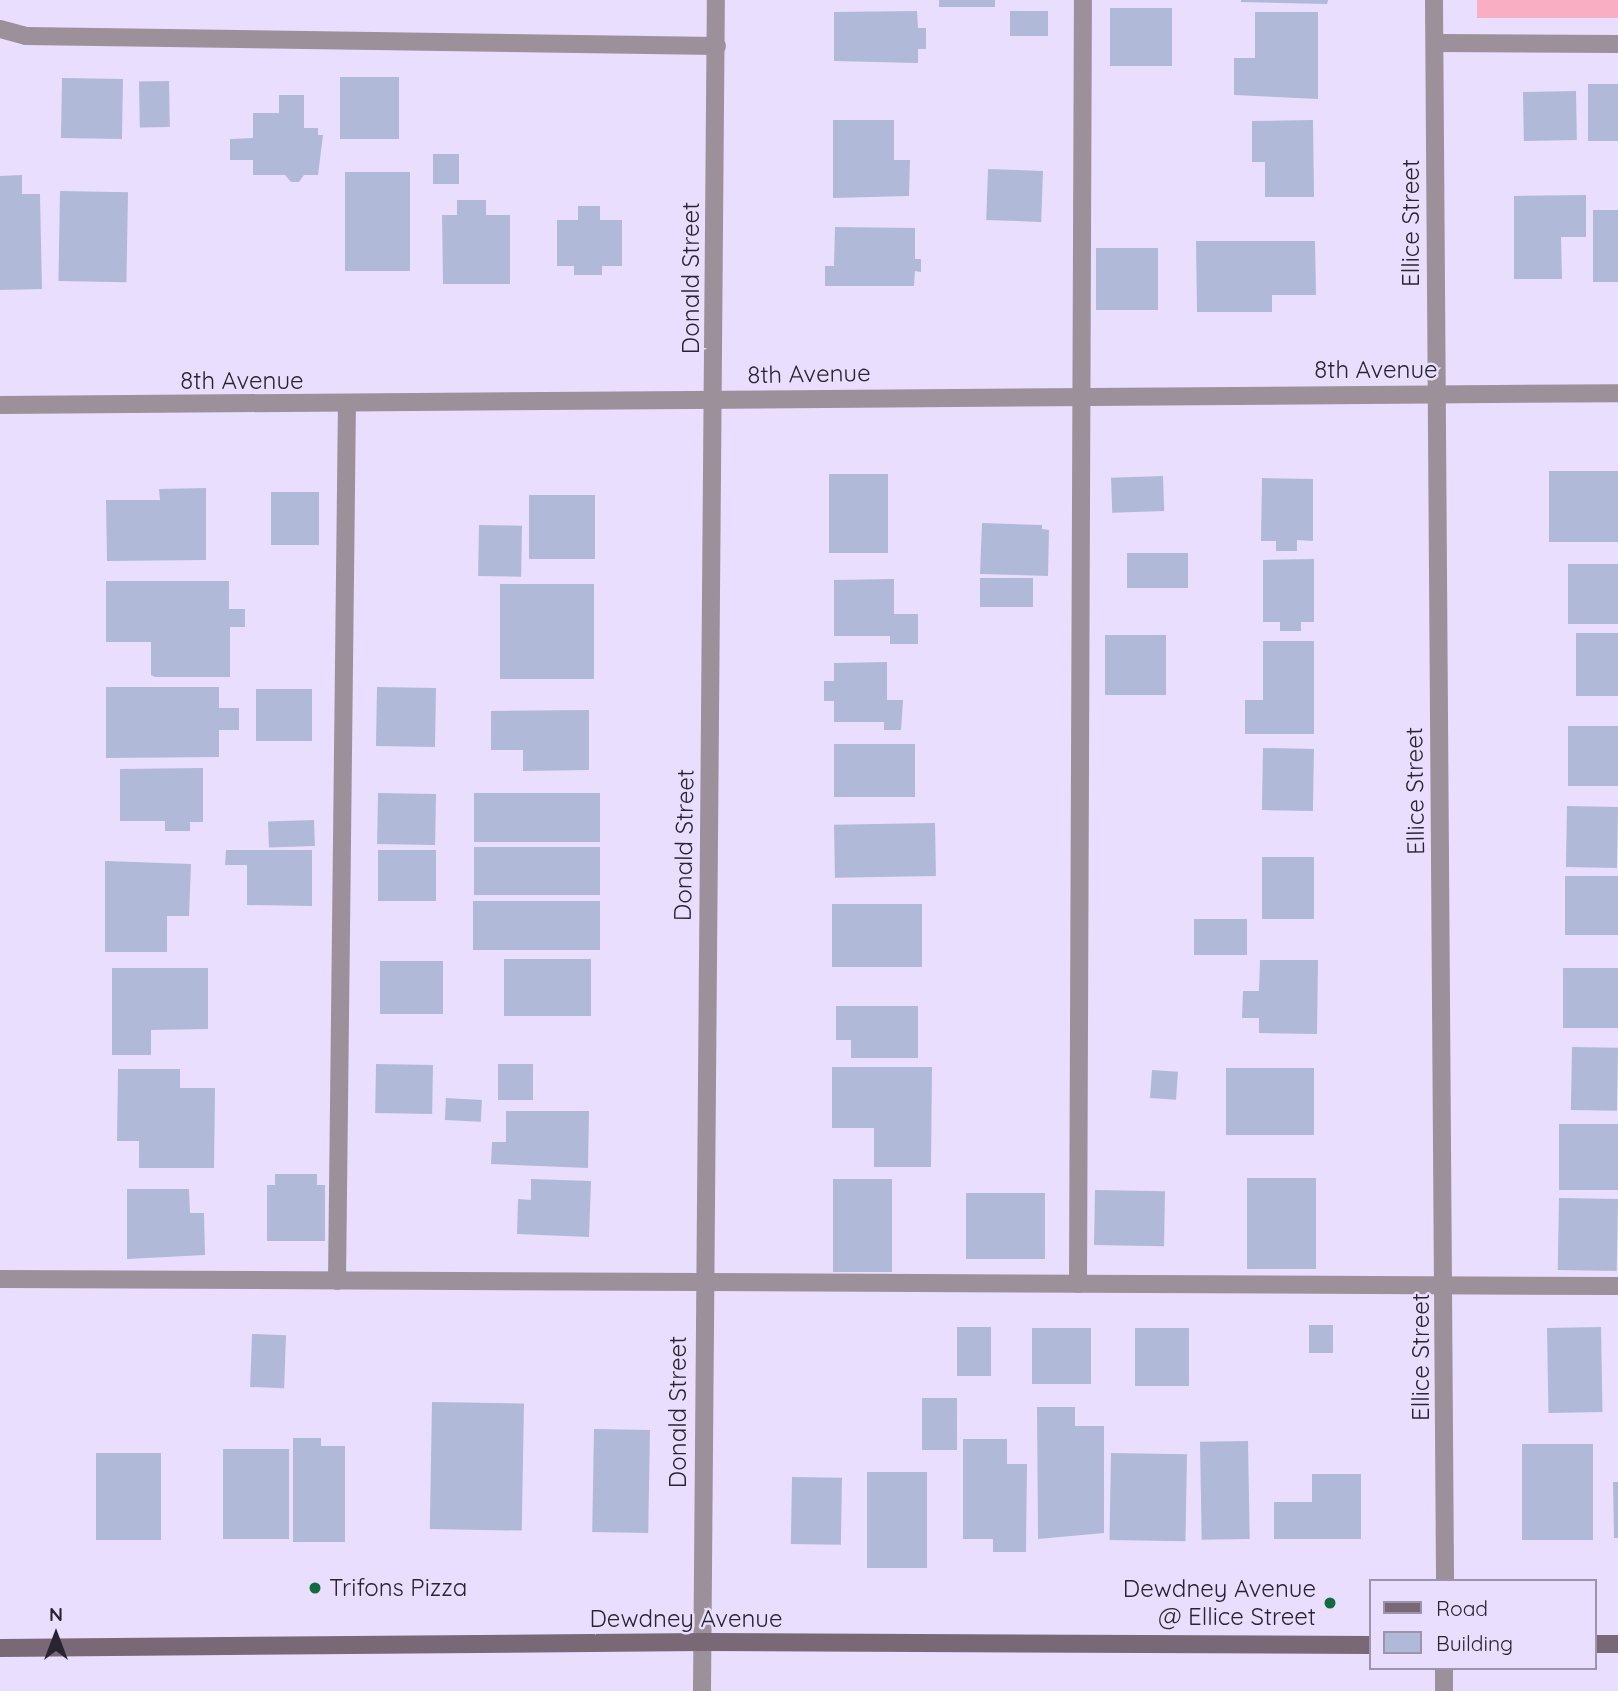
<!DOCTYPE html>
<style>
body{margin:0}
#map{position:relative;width:1618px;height:1691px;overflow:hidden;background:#e9defd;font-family:Quicksand,sans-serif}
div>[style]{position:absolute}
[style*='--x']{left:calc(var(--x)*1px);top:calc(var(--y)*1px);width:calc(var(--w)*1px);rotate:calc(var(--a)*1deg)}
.green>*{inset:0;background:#faaec4;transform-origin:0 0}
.building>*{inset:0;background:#b1b9d8;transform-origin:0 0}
.service>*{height:18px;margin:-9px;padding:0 9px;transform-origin:9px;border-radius:9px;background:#9c909a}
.minor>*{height:18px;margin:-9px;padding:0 9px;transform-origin:9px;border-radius:9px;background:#9c909a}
.secondary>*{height:18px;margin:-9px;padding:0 9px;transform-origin:9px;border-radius:9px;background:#796876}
.dots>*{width:19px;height:19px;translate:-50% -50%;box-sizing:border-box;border:4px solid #e9defd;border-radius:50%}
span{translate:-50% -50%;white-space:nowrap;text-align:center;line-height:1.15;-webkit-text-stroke:5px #e9defd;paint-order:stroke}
.street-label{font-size:24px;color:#292530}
.poi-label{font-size:24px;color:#292530}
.left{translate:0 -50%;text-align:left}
.right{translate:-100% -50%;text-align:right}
.legend{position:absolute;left:1369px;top:1579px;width:228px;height:91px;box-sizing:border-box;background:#e9defd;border:2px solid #9c94ab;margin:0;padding:9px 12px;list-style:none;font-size:21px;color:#292530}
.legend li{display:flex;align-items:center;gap:14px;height:35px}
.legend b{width:35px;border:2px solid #9c94ab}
.north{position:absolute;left:21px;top:1600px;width:70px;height:70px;-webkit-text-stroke:5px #e9defd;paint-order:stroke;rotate:0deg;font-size:19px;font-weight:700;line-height:28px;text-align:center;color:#292530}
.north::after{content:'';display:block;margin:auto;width:24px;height:32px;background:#292530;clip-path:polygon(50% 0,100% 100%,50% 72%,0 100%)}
</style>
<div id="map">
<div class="green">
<i style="left:1477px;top:0;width:141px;height:18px"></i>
</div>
<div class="building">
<i style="left:939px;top:0;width:56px;height:7px"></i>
<i style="clip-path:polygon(1241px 0,1328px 0,1327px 4px,1241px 2px)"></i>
<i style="left:1110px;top:8px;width:62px;height:58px"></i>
<i style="clip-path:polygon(917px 11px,918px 28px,926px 28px,926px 49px,918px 49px,918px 63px,834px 61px,834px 12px)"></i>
<i style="left:1048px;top:11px;width:25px;height:38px;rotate:90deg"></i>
<i style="clip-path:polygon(1255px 12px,1318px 12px,1318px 99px,1234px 95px,1234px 58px,1255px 58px)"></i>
<i style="left:399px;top:77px;width:62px;height:59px;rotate:90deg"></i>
<i style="left:62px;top:78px;width:61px;height:60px;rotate:1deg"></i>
<i style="left:169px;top:81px;width:46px;height:30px;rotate:89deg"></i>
<i style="left:1588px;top:84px;width:30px;height:57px"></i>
<i style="left:1576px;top:91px;width:49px;height:53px;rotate:89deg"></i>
<i style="clip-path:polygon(279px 95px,304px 95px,304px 128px,318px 128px,318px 135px,323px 135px,318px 175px,304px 175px,299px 182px,291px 182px,285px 175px,253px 175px,253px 160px,230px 160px,230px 139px,253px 138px,253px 113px,279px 113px)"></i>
<i style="clip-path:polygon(833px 120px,894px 120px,894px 160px,910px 160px,909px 196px,833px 198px)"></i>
<i style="clip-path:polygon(1313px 120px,1314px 197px,1265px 197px,1265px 162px,1252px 162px,1252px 121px)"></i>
<i style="left:433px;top:154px;width:26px;height:30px"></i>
<i style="left:988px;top:169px;width:55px;height:51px;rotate:2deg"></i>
<i style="left:345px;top:172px;width:65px;height:99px"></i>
<i style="clip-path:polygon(22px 175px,22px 194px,40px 194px,42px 289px,0 290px,0 176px)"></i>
<i style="left:60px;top:191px;width:68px;height:90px;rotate:1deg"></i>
<i style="clip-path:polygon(1586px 195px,1586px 237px,1561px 237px,1562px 279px,1514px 279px,1514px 196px)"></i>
<i style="clip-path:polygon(457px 200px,486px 200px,486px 215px,510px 215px,510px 284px,443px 284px,442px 215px,457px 215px)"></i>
<i style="clip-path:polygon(578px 206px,600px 206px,600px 220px,622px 220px,622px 266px,602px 266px,602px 275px,574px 275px,574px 266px,557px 266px,557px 220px,578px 220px)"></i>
<i style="left:1593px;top:210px;width:25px;height:72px"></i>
<i style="clip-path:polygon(835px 227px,915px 228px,915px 259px,921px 259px,921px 272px,915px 271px,914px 286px,825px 286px,825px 266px,834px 266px)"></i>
<i style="clip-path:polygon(1196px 241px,1315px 241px,1316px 295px,1272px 295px,1272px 312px,1197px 312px)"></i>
<i style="left:1158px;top:248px;width:62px;height:62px;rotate:90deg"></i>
<i style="left:1549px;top:471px;width:69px;height:71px"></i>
<i style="left:829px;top:474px;width:59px;height:79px"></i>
<i style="left:1163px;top:476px;width:35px;height:52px;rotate:88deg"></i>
<i style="clip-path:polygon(1262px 478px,1313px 479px,1313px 541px,1297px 540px,1297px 551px,1276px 551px,1276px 541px,1261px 541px)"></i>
<i style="clip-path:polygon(206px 488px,206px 560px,107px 561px,106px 500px,160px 500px,159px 489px)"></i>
<i style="left:271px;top:492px;width:48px;height:53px"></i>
<i style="left:529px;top:495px;width:66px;height:64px"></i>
<i style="clip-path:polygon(982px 523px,1042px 525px,1042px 529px,1049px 530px,1048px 576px,980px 574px)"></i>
<i style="left:479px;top:525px;width:43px;height:51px;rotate:1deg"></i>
<i style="left:1188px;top:553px;width:35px;height:61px;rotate:90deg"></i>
<i style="clip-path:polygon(1314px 559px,1314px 622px,1301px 622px,1301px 631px,1280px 631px,1280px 622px,1263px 622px,1263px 560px)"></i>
<i style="left:1618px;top:564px;width:60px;height:50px;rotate:90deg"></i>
<i style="left:1033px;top:578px;width:29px;height:53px;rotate:90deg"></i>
<i style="clip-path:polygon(894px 579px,894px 614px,918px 614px,918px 644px,890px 644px,890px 636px,834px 636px,834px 580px)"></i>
<i style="clip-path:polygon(106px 581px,229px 581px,229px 609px,245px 609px,245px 627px,230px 627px,230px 677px,155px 677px,151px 675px,151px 642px,106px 642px)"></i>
<i style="left:500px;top:584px;width:94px;height:95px"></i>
<i style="left:1576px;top:633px;width:42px;height:63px"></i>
<i style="left:1105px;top:635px;width:61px;height:60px"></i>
<i style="clip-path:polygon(1263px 641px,1314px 641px,1314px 734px,1245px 734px,1245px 700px,1263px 700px)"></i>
<i style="clip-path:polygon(887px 662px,887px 700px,903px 700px,901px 730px,884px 730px,884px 722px,834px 722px,834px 701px,824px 701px,824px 681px,834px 681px,834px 663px)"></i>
<i style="clip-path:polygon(106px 687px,219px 687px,219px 708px,239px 708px,239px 730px,219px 730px,219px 757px,106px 758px)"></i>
<i style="left:377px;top:687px;width:59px;height:59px;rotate:1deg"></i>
<i style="left:312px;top:689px;width:52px;height:56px;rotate:90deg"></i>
<i style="clip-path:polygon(589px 710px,589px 770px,523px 771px,523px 750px,491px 750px,491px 711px)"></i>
<i style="left:1568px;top:726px;width:50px;height:60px"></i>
<i style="left:834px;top:744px;width:81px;height:53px"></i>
<i style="left:1263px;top:748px;width:51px;height:62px;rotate:1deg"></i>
<i style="clip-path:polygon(203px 768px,203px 822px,190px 822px,190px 831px,165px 831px,165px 821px,120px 821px,120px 769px)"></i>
<i style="left:378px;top:793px;width:58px;height:51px;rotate:1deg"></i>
<i style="left:474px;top:793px;width:126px;height:49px"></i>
<i style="left:1567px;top:806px;width:51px;height:61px;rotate:1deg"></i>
<i style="left:314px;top:820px;width:26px;height:46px;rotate:88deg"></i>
<i style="left:935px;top:823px;width:53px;height:101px;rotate:89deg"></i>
<i style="left:474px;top:847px;width:126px;height:48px"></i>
<i style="clip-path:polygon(226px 850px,312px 850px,312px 906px,247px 905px,247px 865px,225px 865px)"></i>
<i style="left:378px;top:850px;width:58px;height:51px"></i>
<i style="left:1262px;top:857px;width:52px;height:62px"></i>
<i style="clip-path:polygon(105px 861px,191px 864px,189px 916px,167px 916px,167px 952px,105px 952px)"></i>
<i style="left:1565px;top:876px;width:53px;height:59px"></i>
<i style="left:473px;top:901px;width:127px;height:49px"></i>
<i style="left:922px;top:904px;width:63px;height:90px;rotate:90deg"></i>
<i style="left:1194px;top:919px;width:53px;height:36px"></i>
<i style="left:504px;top:959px;width:87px;height:57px"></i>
<i style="clip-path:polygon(1260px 960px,1318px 960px,1317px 1034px,1259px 1033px,1259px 1018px,1242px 1018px,1243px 991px,1259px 991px)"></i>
<i style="left:380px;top:961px;width:63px;height:53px"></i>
<i style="clip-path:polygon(112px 968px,208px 968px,208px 1029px,151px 1030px,151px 1055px,112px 1055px)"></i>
<i style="left:1563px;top:968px;width:55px;height:60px"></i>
<i style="clip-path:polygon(836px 1006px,918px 1006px,918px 1058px,851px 1058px,851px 1040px,836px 1040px)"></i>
<i style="left:1572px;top:1047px;width:46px;height:63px;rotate:1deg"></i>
<i style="left:376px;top:1064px;width:57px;height:49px;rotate:1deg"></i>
<i style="left:498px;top:1064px;width:35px;height:36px"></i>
<i style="clip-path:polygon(832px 1067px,932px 1067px,931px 1167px,874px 1167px,874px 1128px,832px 1128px)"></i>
<i style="left:1226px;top:1068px;width:88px;height:67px"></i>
<i style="clip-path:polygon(118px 1069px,180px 1069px,180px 1088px,215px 1088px,214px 1168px,139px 1168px,139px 1141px,117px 1141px)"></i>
<i style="left:1152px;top:1070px;width:26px;height:28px;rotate:4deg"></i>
<i style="left:446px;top:1098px;width:36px;height:22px;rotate:3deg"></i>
<i style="clip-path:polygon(506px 1111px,589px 1111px,588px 1168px,491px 1164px,492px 1142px,506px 1142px)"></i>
<i style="left:1559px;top:1124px;width:59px;height:66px"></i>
<i style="clip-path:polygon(275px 1174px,317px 1174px,317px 1185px,325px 1185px,325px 1241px,267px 1241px,267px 1185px,275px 1185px)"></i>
<i style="left:1316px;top:1178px;width:91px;height:69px;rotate:90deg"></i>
<i style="clip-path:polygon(531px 1179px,591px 1181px,589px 1237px,517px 1234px,518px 1199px,531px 1200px)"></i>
<i style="left:833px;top:1179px;width:59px;height:93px"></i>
<i style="clip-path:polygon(127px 1189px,189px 1189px,190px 1213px,204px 1213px,205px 1255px,127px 1259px)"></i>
<i style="left:1095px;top:1190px;width:70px;height:55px;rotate:1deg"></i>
<i style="left:966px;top:1193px;width:79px;height:66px"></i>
<i style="left:1559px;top:1198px;width:59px;height:72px;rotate:1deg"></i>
<i style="left:1309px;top:1325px;width:24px;height:28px"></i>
<i style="left:957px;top:1327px;width:34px;height:49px"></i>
<i style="left:1601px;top:1327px;width:85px;height:54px;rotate:89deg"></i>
<i style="left:1032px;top:1328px;width:59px;height:56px"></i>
<i style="left:1135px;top:1328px;width:54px;height:58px"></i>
<i style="left:252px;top:1334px;width:34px;height:53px;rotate:2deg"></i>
<i style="left:922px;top:1398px;width:35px;height:52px"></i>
<i style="left:432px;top:1402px;width:92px;height:127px;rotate:1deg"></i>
<i style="clip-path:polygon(1037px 1407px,1075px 1407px,1075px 1426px,1104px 1426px,1104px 1533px,1038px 1539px)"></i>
<i style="left:594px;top:1429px;width:56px;height:103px;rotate:1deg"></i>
<i style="clip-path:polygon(293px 1438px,321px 1438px,321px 1446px,345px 1446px,345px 1542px,293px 1542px)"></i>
<i style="clip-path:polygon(963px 1439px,1007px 1439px,1007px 1464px,1027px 1464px,1026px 1552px,993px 1552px,993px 1539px,963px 1539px)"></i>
<i style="left:1248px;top:1441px;width:98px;height:48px;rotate:89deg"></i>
<i style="left:1593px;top:1444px;width:96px;height:71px;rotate:90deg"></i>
<i style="left:223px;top:1449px;width:66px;height:90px"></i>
<i style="left:96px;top:1453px;width:65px;height:87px"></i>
<i style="left:1111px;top:1453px;width:76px;height:87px;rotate:1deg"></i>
<i style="left:867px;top:1472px;width:60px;height:96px"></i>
<i style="clip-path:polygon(1312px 1474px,1361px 1474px,1361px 1539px,1274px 1539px,1274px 1502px,1312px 1502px)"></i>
<i style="left:792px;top:1477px;width:50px;height:67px;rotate:1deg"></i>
<i style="clip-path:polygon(1613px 1482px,1618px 1482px,1618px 1538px,1614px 1538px)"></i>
</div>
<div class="service">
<i style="--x:0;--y:29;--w:27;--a:15"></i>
<i style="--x:26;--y:36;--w:691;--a:0.83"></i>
<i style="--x:1437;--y:43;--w:181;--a:0.3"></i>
<i style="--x:0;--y:1279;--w:1618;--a:0.25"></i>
<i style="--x:337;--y:1281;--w:876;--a:-89.35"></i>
<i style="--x:1078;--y:1284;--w:1284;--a:-89.78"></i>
</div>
<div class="minor">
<i style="--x:1434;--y:0;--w:1581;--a:89.6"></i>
<i style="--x:0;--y:405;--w:1618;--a:-0.42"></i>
<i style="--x:702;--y:1691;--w:1691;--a:-89.53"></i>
<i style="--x:1444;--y:1691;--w:23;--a:-90"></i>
</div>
<div class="secondary">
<i style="--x:1595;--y:1644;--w:23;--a:0"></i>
<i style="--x:0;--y:1648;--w:702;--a:-0.49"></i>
<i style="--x:702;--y:1642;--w:669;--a:0.26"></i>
</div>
<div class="dots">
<i style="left:315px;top:1588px;background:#126b3e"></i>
<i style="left:1330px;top:1603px;background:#126b3e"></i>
</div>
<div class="street-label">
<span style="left:1411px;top:223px;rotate:-90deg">Ellice Street</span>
<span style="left:691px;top:278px;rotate:-90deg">Donald Street</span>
<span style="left:1376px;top:370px">8th Avenue</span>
<span style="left:809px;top:374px;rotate:-1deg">8th Avenue</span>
<span style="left:242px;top:381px">8th Avenue</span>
<span style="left:1415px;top:791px;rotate:-91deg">Ellice Street</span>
<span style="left:684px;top:845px;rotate:-89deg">Donald Street</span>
<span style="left:1421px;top:1357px;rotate:-90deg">Ellice Street</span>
<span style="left:678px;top:1412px;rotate:-90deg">Donald Street</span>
<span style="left:686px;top:1619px">Dewdney Avenue</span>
</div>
<div class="poi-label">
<span class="left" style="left:329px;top:1588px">Trifons Pizza</span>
<span class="right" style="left:1316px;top:1603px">Dewdney Avenue<br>@ Ellice Street</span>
</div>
<ul class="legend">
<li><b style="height:9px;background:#796876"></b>Road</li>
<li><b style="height:19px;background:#b1b9d8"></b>Building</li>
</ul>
<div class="north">N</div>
</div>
